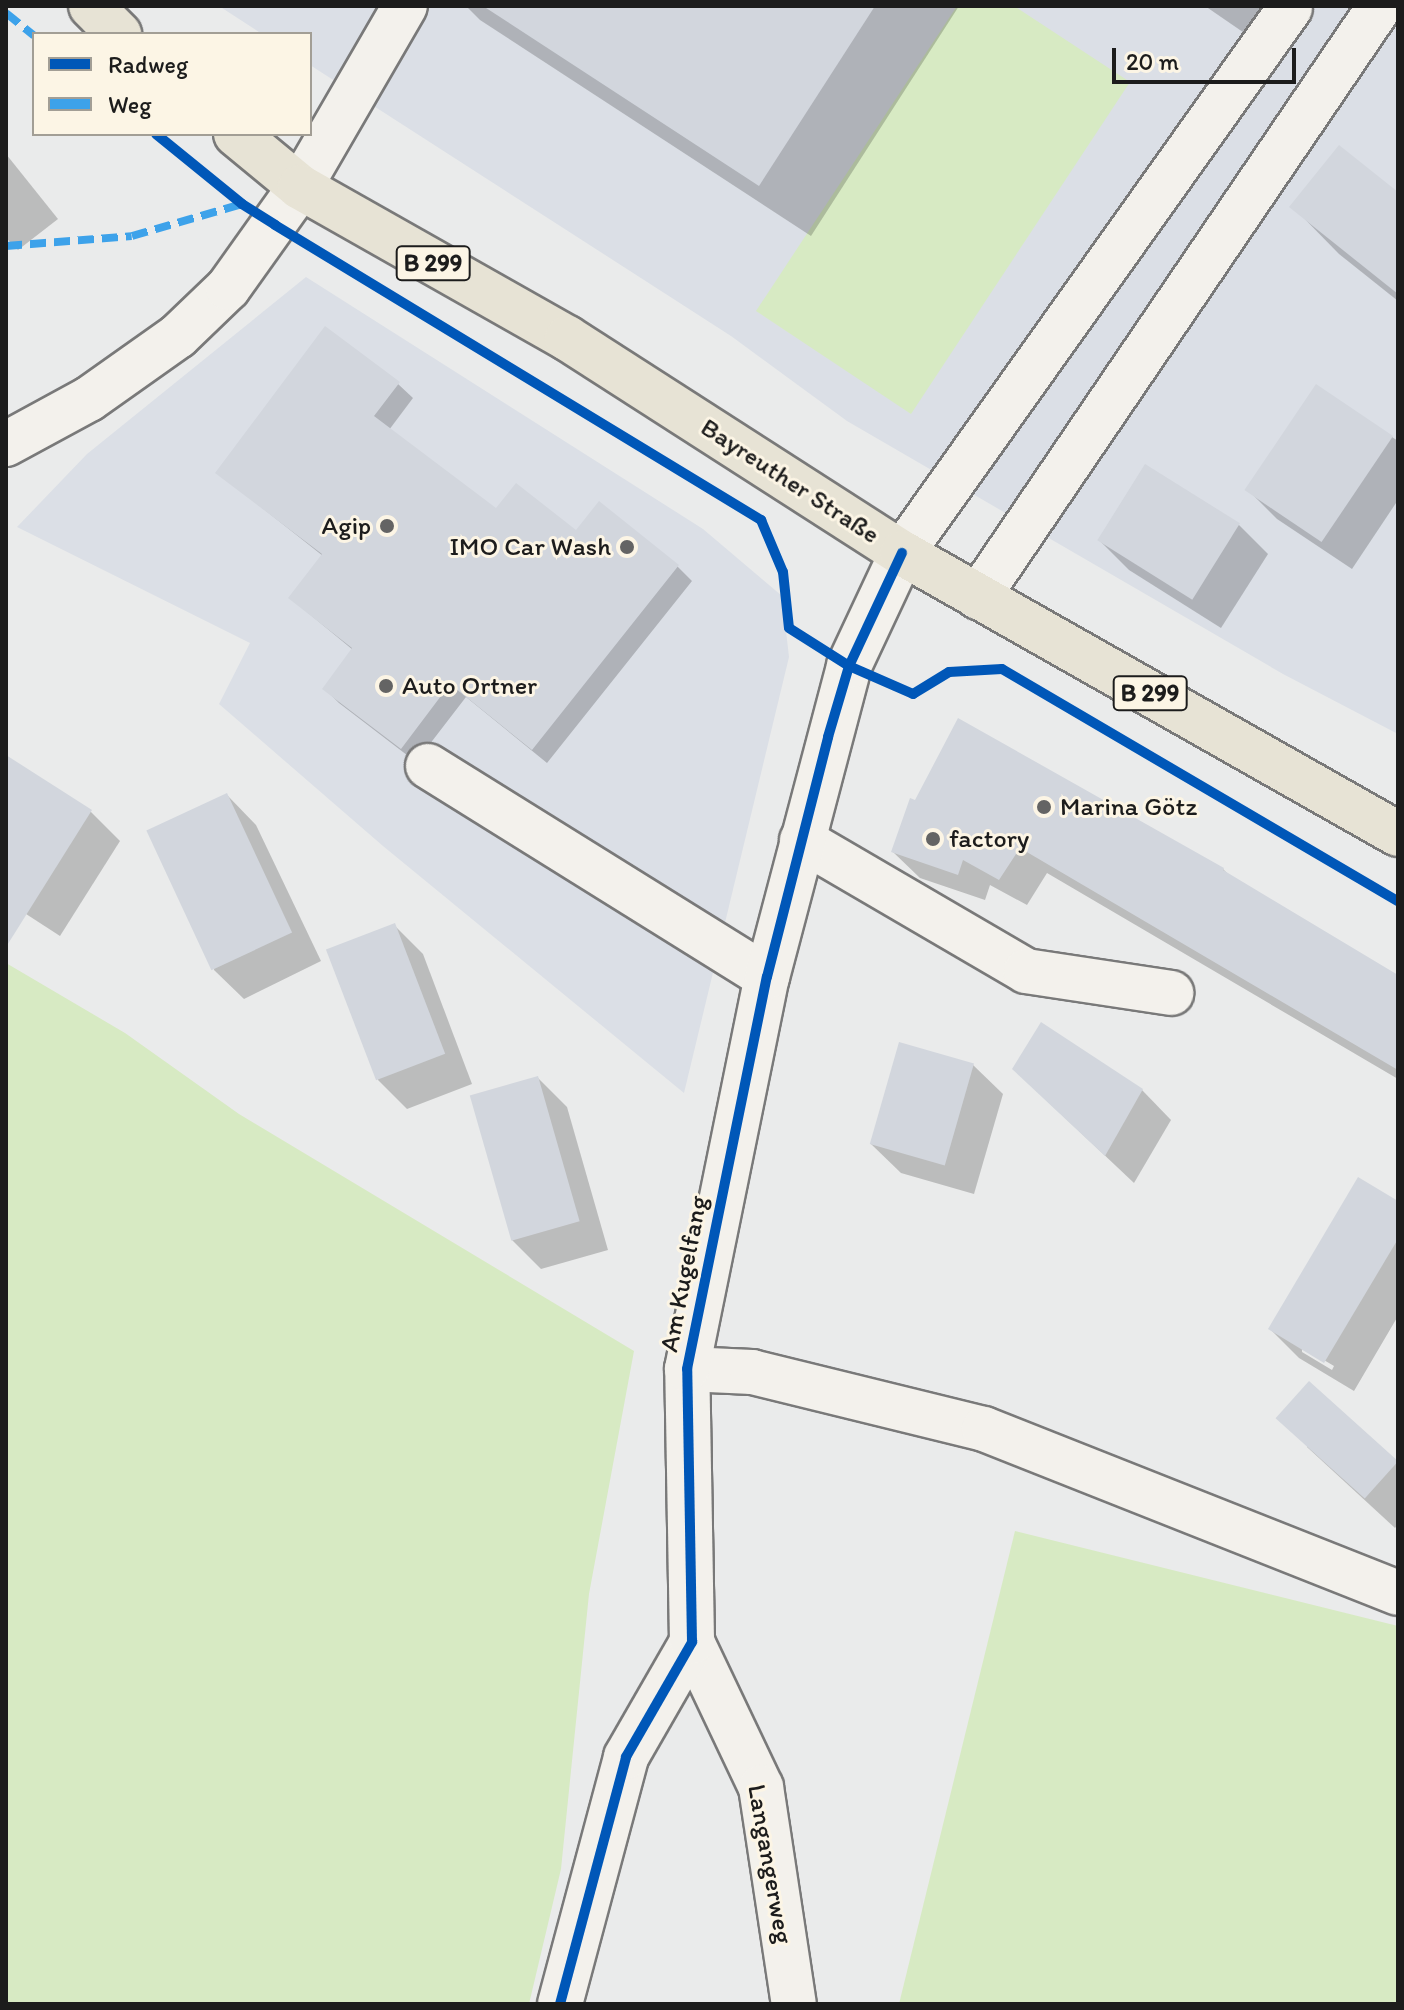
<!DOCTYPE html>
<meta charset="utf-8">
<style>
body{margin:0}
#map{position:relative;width:1404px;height:2010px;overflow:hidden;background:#eaebeb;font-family:Itim,sans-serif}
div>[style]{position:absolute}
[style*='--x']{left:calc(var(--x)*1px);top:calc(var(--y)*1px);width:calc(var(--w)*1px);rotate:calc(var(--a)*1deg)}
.built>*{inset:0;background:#dbdfe6}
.green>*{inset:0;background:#d7eac3}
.shadow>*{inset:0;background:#0003}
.building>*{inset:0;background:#d2d6dd;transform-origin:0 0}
.roads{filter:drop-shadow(2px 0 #797979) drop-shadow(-2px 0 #797979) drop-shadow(0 2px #797979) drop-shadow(0 -2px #797979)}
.minor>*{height:44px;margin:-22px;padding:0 22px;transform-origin:22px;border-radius:22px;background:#f3f1ec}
.major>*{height:44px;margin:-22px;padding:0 22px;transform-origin:22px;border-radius:22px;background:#e7e3d5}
.quiet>*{height:8px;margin-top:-4px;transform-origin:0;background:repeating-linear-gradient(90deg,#3da2ea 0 16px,transparent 0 24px)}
.cycleway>*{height:10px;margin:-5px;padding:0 5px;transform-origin:5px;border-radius:5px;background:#0057b8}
.dots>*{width:22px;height:22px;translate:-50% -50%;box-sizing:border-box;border:4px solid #fcf5e5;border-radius:50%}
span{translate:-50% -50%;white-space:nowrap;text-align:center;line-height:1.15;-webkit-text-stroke:6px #fcf5e5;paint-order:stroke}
.shield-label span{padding:2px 6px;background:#fcf5e5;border:2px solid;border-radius:6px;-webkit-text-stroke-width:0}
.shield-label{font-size:24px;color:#1c1c1c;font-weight:700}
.street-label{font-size:26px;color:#1c1c1c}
.poi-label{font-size:26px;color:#1c1c1c}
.right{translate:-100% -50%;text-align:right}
.left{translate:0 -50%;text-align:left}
.frame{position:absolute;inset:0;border:8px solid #1c1c1c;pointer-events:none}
.legend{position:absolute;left:32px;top:32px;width:280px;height:104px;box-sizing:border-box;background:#fcf5e5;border:2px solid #a29e95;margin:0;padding:10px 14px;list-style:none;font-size:24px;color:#1c1c1c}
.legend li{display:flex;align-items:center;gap:16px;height:40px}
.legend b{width:40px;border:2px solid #a29e95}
.scale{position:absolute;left:1112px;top:48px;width:184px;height:36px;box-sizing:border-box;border:4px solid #1c1c1c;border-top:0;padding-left:10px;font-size:24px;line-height:28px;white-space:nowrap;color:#1c1c1c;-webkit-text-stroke:6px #fcf5e5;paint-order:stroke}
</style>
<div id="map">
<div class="built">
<i style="clip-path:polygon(219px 6px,1398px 6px,1398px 734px,1283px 674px,847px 421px,731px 336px,310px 65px,310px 34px,262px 34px)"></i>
<i style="clip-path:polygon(306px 277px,703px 529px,782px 596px,789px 657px,684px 1093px,383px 846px,219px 704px,250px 643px,17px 527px,87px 454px)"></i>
</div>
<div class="green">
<i style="clip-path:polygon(957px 6px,1014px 6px,1130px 82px,911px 414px,756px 311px)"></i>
<i style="clip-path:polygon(6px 963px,125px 1033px,239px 1114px,634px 1351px,589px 1594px,561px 1869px,529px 2004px,6px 2004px)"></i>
<i style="clip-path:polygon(1015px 1531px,1398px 1626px,1398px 2004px,899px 2004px)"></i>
</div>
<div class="shadow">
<i style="clip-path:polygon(466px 6px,959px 6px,811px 236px,480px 20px)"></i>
<i style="clip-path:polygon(1205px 6px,1315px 6px,1292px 39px,1272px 52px)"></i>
<i style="clip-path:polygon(6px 154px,58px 219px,18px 250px,6px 238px)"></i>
<i style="clip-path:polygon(1398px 195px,1398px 301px,1339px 254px,1292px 206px)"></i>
<i style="clip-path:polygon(398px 384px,413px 398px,389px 430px,496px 511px,677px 566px,692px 581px,547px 763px,466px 697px,416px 762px,339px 703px,325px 689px,353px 650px,290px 598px,323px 556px,218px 473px)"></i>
<i style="clip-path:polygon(1317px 387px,1398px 441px,1398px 500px,1352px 569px,1277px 519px,1248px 490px)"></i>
<i style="clip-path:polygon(1239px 525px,1268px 554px,1221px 628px,1129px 570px,1100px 541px)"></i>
<i style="clip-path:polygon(6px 757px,91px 812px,120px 841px,60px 936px,6px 901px)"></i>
<i style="clip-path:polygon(227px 795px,256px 825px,321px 961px,244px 999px,214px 970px)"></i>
<i style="clip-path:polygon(911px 801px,1223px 869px,1232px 878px,1398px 977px,1398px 1079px,1047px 873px,1027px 905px,990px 885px,985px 900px,920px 878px,893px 852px)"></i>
<i style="clip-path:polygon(394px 925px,423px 954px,472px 1084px,407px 1109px,378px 1080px)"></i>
<i style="clip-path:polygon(973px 1065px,1003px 1094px,974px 1194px,901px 1173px,871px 1144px)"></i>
<i style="clip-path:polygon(538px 1078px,567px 1107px,608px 1250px,541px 1269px,512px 1240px)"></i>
<i style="clip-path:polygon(1142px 1090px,1171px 1120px,1134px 1183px,1044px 1098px)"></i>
<i style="clip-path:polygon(evenodd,1398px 1203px,1398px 1316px,1354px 1391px,1299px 1358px,1270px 1329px,1398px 1203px,1302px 1347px,1334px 1366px,1332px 1370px,1302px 1352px,1302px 1347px)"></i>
<i style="clip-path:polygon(1310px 1384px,1398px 1465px,1398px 1524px,1395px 1528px,1307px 1447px)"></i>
</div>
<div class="building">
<i style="clip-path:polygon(483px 6px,875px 6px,759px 186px)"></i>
<i style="clip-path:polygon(1339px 145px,1398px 192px,1398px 294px,1289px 207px)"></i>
<i style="clip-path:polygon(325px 326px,400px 382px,374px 416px,496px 508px,516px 483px,576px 530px,599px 501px,679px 565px,532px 750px,450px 684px,401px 749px,322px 689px,352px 648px,288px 598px,322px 554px,215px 473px)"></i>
<i style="left:1316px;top:384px;width:93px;height:128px;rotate:34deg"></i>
<i style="left:1145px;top:464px;width:112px;height:90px;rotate:32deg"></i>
<i style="clip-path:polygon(958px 718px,1224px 868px,1223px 870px,1398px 975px,1398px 1070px,1020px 848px,999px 880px,963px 860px,958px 875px,891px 852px,910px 798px,915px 800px)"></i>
<i style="clip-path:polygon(6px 755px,92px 810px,6px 947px)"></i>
<i style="left:227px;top:793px;width:154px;height:89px;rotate:65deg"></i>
<i style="left:395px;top:923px;width:140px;height:74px;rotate:69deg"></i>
<i style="clip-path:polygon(1041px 1022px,1143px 1089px,1105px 1156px,1012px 1069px)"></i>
<i style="left:899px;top:1042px;width:78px;height:106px;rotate:16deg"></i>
<i style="left:538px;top:1076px;width:151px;height:71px;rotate:74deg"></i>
<i style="clip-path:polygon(1358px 1177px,1398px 1201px,1398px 1239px,1324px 1363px,1268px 1329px)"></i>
<i style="left:1309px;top:1381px;width:120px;height:50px;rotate:42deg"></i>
</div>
<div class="roads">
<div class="minor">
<i style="--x:6;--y:444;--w:94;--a:-28.5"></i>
<i style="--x:89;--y:399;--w:109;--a:-35.3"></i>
<i style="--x:178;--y:336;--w:69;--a:-43.8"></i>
<i style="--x:228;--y:288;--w:124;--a:-54.5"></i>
<i style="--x:300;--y:187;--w:209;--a:-59.9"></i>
<i style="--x:978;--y:597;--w:715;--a:-55.78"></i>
<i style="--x:428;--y:766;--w:399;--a:31.9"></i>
<i style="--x:802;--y:840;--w:259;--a:30.3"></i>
<i style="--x:1026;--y:971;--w:147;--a:8.6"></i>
<i style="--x:687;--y:1369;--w:65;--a:2.6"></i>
<i style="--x:752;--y:1372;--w:239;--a:13.8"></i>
<i style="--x:984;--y:1429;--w:445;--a:21.6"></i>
<i style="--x:692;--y:1642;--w:161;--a:64.6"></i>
<i style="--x:761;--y:1787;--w:219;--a:81.4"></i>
<i style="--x:560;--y:2004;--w:256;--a:-75"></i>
<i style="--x:626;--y:1757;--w:133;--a:-60.1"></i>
<i style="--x:692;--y:1642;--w:273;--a:-91"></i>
<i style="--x:687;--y:1369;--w:400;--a:-78.5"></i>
<i style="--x:767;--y:977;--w:322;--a:-75.2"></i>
<i style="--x:849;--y:666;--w:125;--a:-64.9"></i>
<i style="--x:902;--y:553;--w:669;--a:-54.55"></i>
</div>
<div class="major">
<i style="--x:91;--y:6;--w:40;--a:45"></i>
<i style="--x:236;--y:134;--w:83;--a:39.6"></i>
<i style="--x:300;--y:187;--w:307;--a:29.5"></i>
<i style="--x:567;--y:338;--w:398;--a:32.7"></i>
<i style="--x:902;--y:553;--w:570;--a:29.53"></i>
</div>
</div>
<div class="quiet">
<i style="--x:6;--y:13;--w:36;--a:39"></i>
<i style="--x:6;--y:246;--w:126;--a:-4.5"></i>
<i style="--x:132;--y:236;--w:115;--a:-16.2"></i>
</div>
<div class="cycleway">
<i style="--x:156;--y:134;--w:111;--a:39.1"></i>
<i style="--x:242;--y:204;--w:39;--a:32"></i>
<i style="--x:275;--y:225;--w:569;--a:31.26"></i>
<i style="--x:761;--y:520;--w:56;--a:67.1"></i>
<i style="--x:783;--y:572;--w:56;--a:83.9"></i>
<i style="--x:789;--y:628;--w:71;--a:32.3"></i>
<i style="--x:849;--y:666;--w:70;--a:23.6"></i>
<i style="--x:913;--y:694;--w:42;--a:-31.4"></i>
<i style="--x:949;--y:672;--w:53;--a:-3.2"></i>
<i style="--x:1002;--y:669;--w:459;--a:30.4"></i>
<i style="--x:560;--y:2004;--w:256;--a:-75"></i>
<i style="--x:626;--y:1757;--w:133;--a:-60.1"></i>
<i style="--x:692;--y:1642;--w:273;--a:-91"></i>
<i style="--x:687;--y:1369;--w:400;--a:-78.5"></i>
<i style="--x:767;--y:977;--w:248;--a:-75.7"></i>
<i style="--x:828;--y:737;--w:74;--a:-73.5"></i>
<i style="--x:849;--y:666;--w:125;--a:-64.9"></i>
</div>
<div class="dots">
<i style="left:387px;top:526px;background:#646464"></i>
<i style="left:627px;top:547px;background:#646464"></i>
<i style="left:386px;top:686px;background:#646464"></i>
<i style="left:1044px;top:807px;background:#646464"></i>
<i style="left:933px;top:839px;background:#646464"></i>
</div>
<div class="shield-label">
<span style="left:433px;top:263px">B 299</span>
<span style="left:1150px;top:693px">B 299</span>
</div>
<div class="street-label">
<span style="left:790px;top:481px;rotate:33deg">Bayreuther Straße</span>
<span style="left:684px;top:1274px;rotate:-79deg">Am Kugelfang</span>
<span style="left:770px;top:1864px;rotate:80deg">Langangerweg</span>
</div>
<div class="poi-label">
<span class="right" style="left:371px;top:526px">Agip</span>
<span class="right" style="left:611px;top:547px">IMO Car Wash</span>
<span class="left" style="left:402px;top:686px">Auto Ortner</span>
<span class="left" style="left:1060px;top:807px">Marina Götz</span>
<span class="left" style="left:949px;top:839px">factory</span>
</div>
<div class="frame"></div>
<ul class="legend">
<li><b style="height:10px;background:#0057b8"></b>Radweg</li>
<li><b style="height:10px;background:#3da2ea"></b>Weg</li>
</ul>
<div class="scale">20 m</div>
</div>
